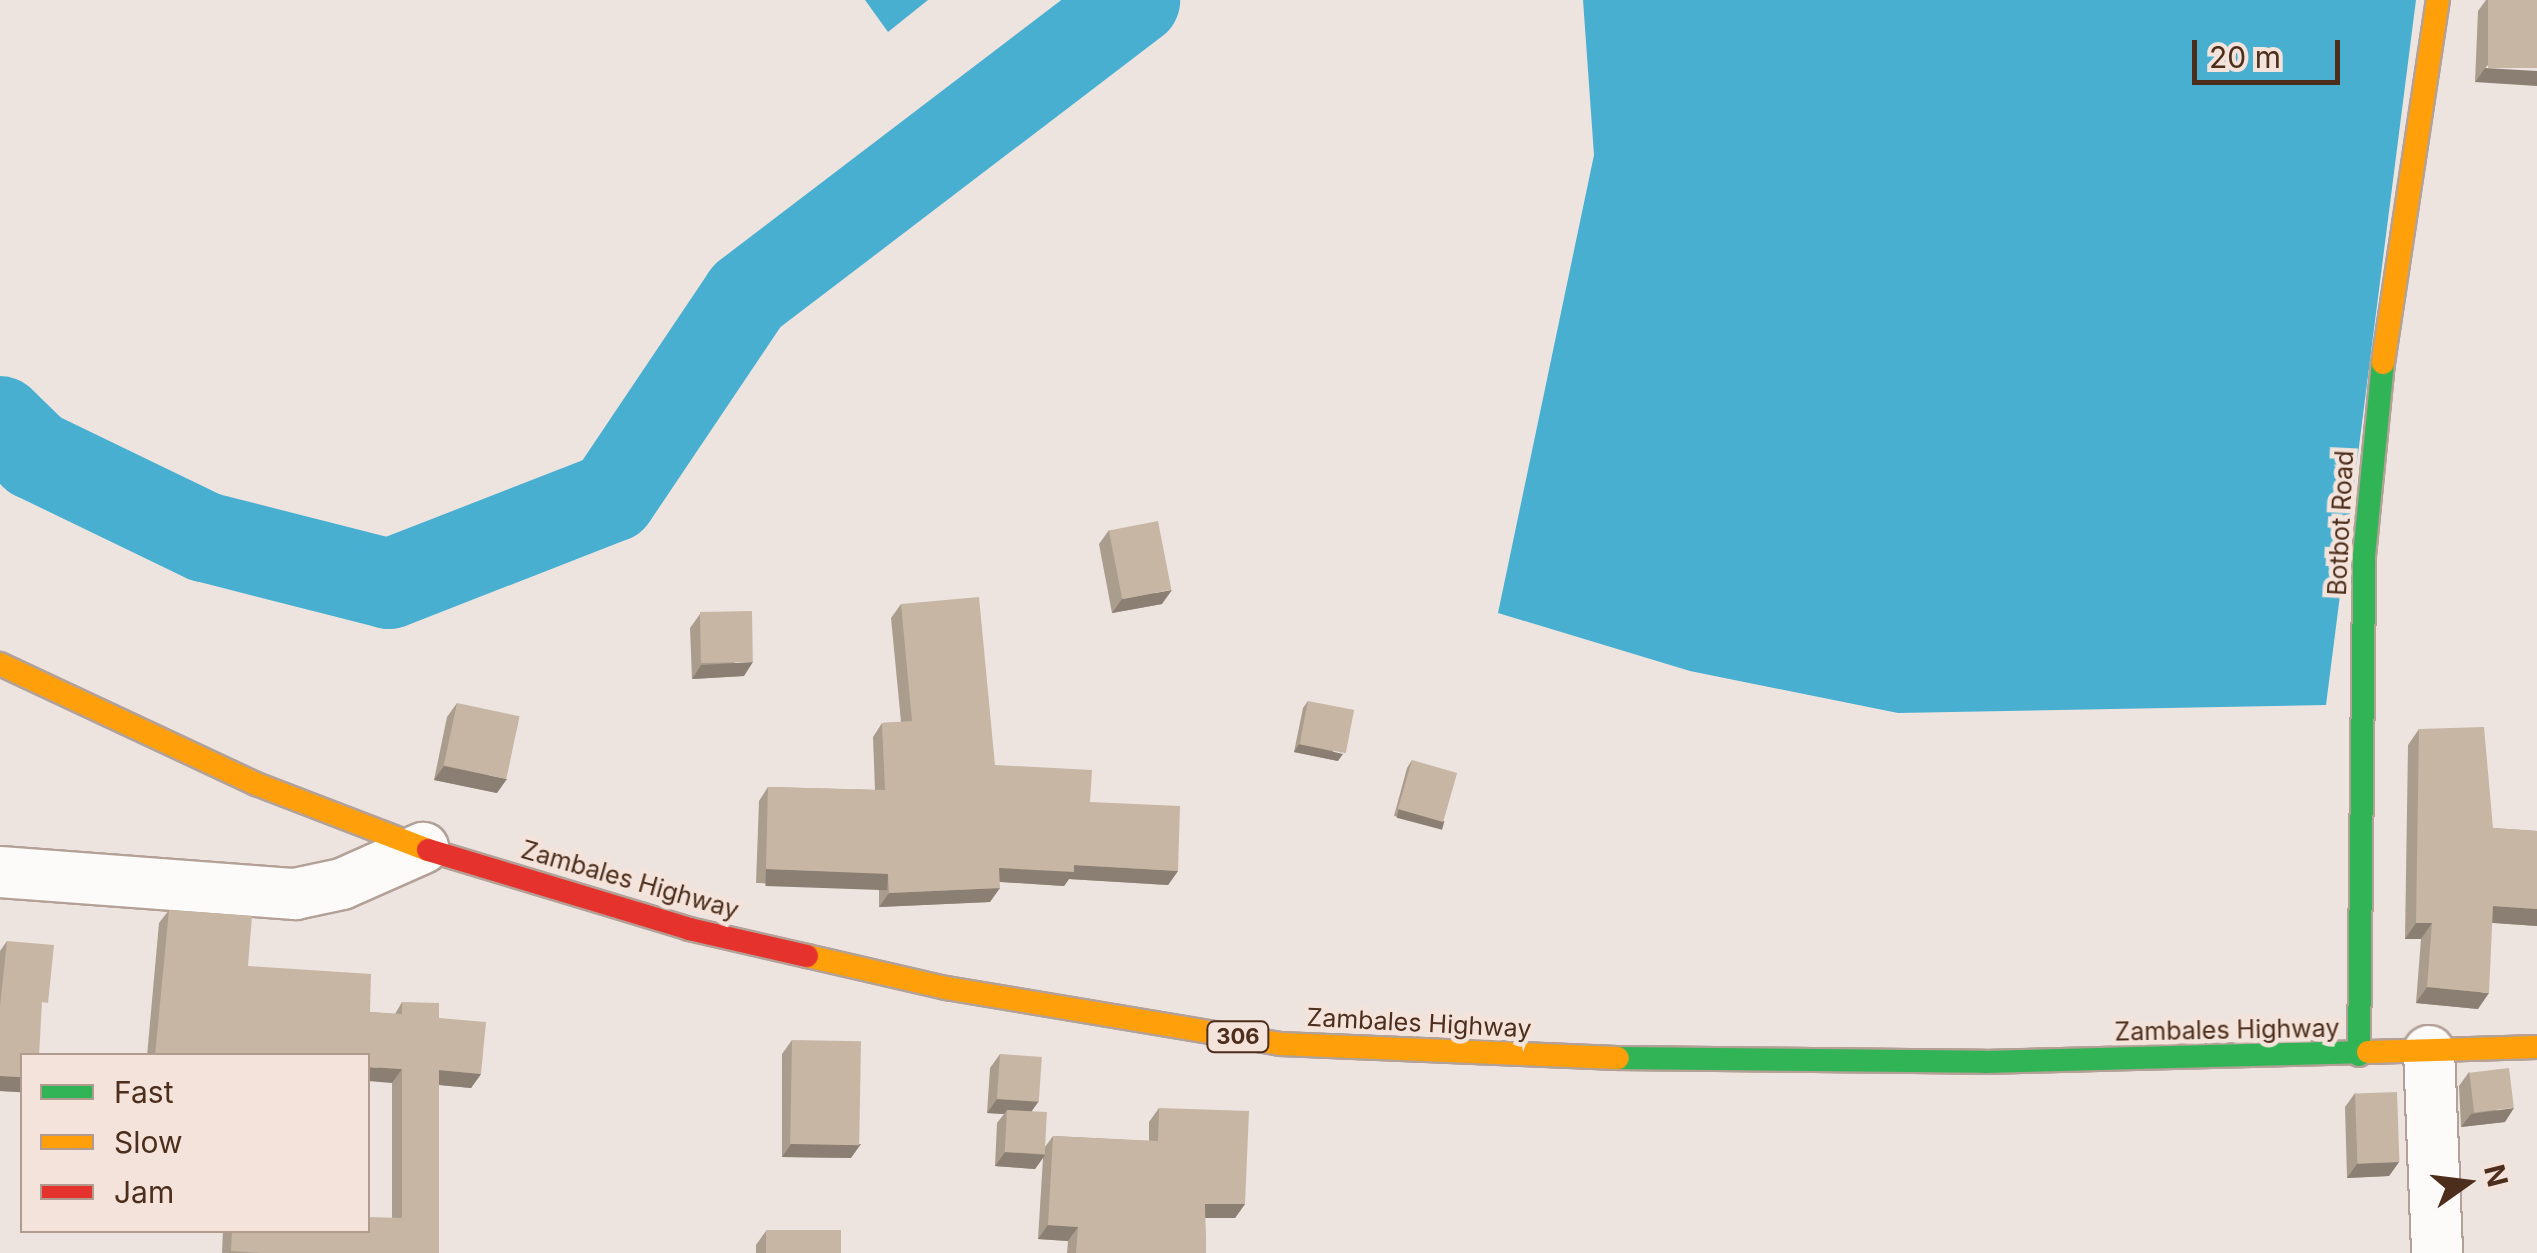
<!DOCTYPE html>
<style>
body{margin:0}
#map{position:relative;width:2537px;height:1253px;overflow:hidden;background:#ede4e0;font-family:Inter,sans-serif}
div>[style]{position:absolute}
[style*='--x']{left:calc(var(--x)*1px);top:calc(var(--y)*1px);width:calc(var(--w)*1px);rotate:calc(var(--a)*1deg)}
.water>*{inset:0;background:#48afd1}
.river>*{height:90px;margin:-45px;padding:0 45px;transform-origin:45px;border-radius:45px;background:#48afd1}
.roads{filter:drop-shadow(2px 0 #b3a197) drop-shadow(-2px 0 #b3a197) drop-shadow(0 2px #b3a197) drop-shadow(0 -2px #b3a197)}
.street>*{height:50px;margin:-25px;padding:0 25px;transform-origin:25px;border-radius:25px;background:#fcfbfa}
.fast>*{height:22px;margin:-11px;padding:0 11px;transform-origin:11px;border-radius:11px;background:#30b455}
.slow>*{height:22px;margin:-11px;padding:0 11px;transform-origin:11px;border-radius:11px;background:#ff9f0a}
.jam>*{height:22px;margin:-11px;padding:0 11px;transform-origin:11px;border-radius:11px;background:#e5322d}
.wall>*{inset:0;background:#ab9d8d}
.shaded-wall>*{inset:0;background:#8b7f73;transform-origin:0 0}
.building>*{inset:0;background:#c7b6a4;transform-origin:0 0}
span{translate:-50% -50%;white-space:nowrap;text-align:center;line-height:1.15;-webkit-text-stroke:9px #f3e3da;paint-order:stroke}
.shield-label span{padding:2px 8px;background:#f3e3da;border:2px solid;border-radius:8px;-webkit-text-stroke-width:0}
.shield-label{font-size:22px;color:#4d2e1c;font-weight:700}
.street-label{font-size:25px;color:#4d2e1c}
.legend{position:absolute;left:20px;top:1053px;width:350px;height:180px;box-sizing:border-box;background:#f3e3da;border:2px solid #b19b8e;margin:0;padding:12px 18px;list-style:none;font-size:30px;color:#4d2e1c}
.legend li{display:flex;align-items:center;gap:20px;height:50px}
.legend b{width:50px;border:2px solid #b19b8e}
.north{position:absolute;left:2417px;top:1133px;width:100px;height:100px;-webkit-text-stroke:8px #f3e3da;paint-order:stroke;rotate:76deg;font-size:28px;font-weight:700;line-height:40px;text-align:center;color:#4d2e1c}
.north::after{content:'';display:block;margin:auto;width:35px;height:45px;background:#4d2e1c;clip-path:polygon(50% 0,100% 100%,50% 72%,0 100%)}
.scale{position:absolute;left:2192px;top:40px;width:148px;height:45px;box-sizing:border-box;border:5px solid #4d2e1c;border-top:0;padding-left:12px;font-size:30px;line-height:35px;white-space:nowrap;color:#4d2e1c;-webkit-text-stroke:8px #f3e3da;paint-order:stroke}
</style>
<div id="map">
<div class="water">
<i style="clip-path:polygon(865px 0,928px 0,888px 32px)"></i>
<i style="clip-path:polygon(1583px 0,2416px 0,2326px 705px,1898px 713px,1690px 671px,1498px 613px,1594px 155px)"></i>
</div>
<div class="river">
<i style="--x:0;--y:421;--w:49;--a:44.2"></i>
<i style="--x:35;--y:455;--w:189;--a:25.8"></i>
<i style="--x:205;--y:537;--w:190;--a:14.3"></i>
<i style="--x:389;--y:584;--w:239;--a:-21.3"></i>
<i style="--x:612;--y:497;--w:242;--a:-56.1"></i>
<i style="--x:747;--y:296;--w:488;--a:-37.3"></i>
</div>
<div class="roads">
<div class="street">
<i style="--x:0;--y:872;--w:296;--a:4.3"></i>
<i style="--x:295;--y:894;--w:48;--a:-12"></i>
<i style="--x:342;--y:884;--w:89;--a:-24"></i>
<i style="--x:2429;--y:1051;--w:202;--a:87.7"></i>
</div>
<div class="fast">
<i style="--x:2359;--y:1055;--w:499;--a:-89.4"></i>
<i style="--x:2364;--y:556;--w:194;--a:-84.4"></i>
<i style="--x:1618;--y:1058;--w:366;--a:0.6"></i>
<i style="--x:1984;--y:1062;--w:384;--a:-1.5"></i>
</div>
<div class="slow">
<i style="--x:2383;--y:363;--w:367;--a:-81.4"></i>
<i style="--x:0;--y:664;--w:283;--a:25.1"></i>
<i style="--x:256;--y:784;--w:184;--a:21"></i>
<i style="--x:807;--y:956;--w:143;--a:13"></i>
<i style="--x:946;--y:988;--w:339;--a:9.5"></i>
<i style="--x:1280;--y:1044;--w:338;--a:2.4"></i>
<i style="--x:2368;--y:1052;--w:169;--a:-1.7"></i>
</div>
<div class="jam">
<i style="--x:428;--y:850;--w:273;--a:16.8"></i>
<i style="--x:689;--y:929;--w:121;--a:12.9"></i>
</div>
</div>
<div class="wall">
<i style="clip-path:polygon(2486px 0,2537px 0,2475px 82px,2478px 11px)"></i>
<i style="clip-path:polygon(1109px 530px,1162px 604px,1112px 613px,1099px 544px)"></i>
<i style="clip-path:polygon(901px 604px,995px 765px,1090px 802px,1178px 871px,1168px 885px,1069px 879px,1064px 886px,999px 882px,990px 902px,879px 907px,879px 888px,756px 883px,759px 801px,768px 787px,875px 790px,873px 737px,882px 723px,901px 722px,891px 618px)"></i>
<i style="clip-path:polygon(700px 614px,744px 676px,692px 679px,690px 628px)"></i>
<i style="clip-path:polygon(1308px 701px,1338px 761px,1294px 752px,1303px 708px)"></i>
<i style="clip-path:polygon(457px 703px,497px 793px,434px 780px,447px 717px)"></i>
<i style="clip-path:polygon(2419px 729px,2493px 828px,2537px 831px,2537px 926px,2492px 923px,2478px 1009px,2416px 1003px,2421px 939px,2405px 939px,2408px 745px)"></i>
<i style="clip-path:polygon(1412px 760px,1439px 828px,1394px 816px,1407px 768px)"></i>
<i style="clip-path:polygon(169px 910px,248px 966px,370px 1012px,395px 1014px,402px 1002px,439px 1018px,481px 1074px,471px 1088px,439px 1085px,439px 1253px,222px 1253px,223px 1230px,368px 1230px,392px 1218px,392px 1083px,368px 1056px,147px 1056px,159px 923px)"></i>
<i style="clip-path:polygon(7px 941px,41px 1013px,22px 1056px,22px 1092px,0 1091px,0 951px)"></i>
<i style="clip-path:polygon(792px 1040px,851px 1158px,782px 1157px,782px 1054px)"></i>
<i style="clip-path:polygon(1000px 1054px,1032px 1111px,1045px 1147px,1053px 1136px,1149px 1141px,1149px 1122px,1159px 1108px,1245px 1204px,1235px 1218px,1205px 1218px,1206px 1253px,1067px 1253px,1068px 1241px,1038px 1239px,1043px 1158px,1035px 1169px,995px 1166px,997px 1123px,1004px 1114px,987px 1113px,990px 1068px)"></i>
<i style="clip-path:polygon(2469px 1072px,2505px 1122px,2461px 1127px,2459px 1086px)"></i>
<i style="clip-path:polygon(2355px 1093px,2399px 1162px,2389px 1176px,2347px 1178px,2345px 1107px)"></i>
<i style="clip-path:polygon(766px 1231px,841px 1253px,756px 1253px,756px 1245px)"></i>
</div>
<div class="shaded-wall">
<i style="clip-path:polygon(2485px 68px,2537px 71px,2537px 86px,2475px 82px)"></i>
<i style="clip-path:polygon(1172px 590px,1162px 604px,1112px 613px,1122px 599px)"></i>
<i style="clip-path:polygon(753px 662px,744px 676px,692px 679px,701px 665px)"></i>
<i style="clip-path:polygon(1299px 744px,1343px 754px,1338px 761px,1294px 752px)"></i>
<i style="clip-path:polygon(444px 766px,507px 779px,497px 793px,434px 780px)"></i>
<i style="left:1399px;top:809px;width:47px;height:9px;rotate:15deg"></i>
<i style="clip-path:polygon(1074px 865px,1178px 871px,1168px 885px,1069px 879px,1064px 886px,989px 881px,999px 868px)"></i>
<i style="left:766px;top:869px;width:122px;height:17px;rotate:2deg"></i>
<i style="clip-path:polygon(1000px 888px,990px 902px,879px 907px,889px 893px)"></i>
<i style="clip-path:polygon(2493px 906px,2537px 909px,2537px 926px,2482px 922px)"></i>
<i style="clip-path:polygon(2416px 923px,2432px 923px,2421px 939px,2405px 939px)"></i>
<i style="clip-path:polygon(2427px 987px,2489px 993px,2478px 1009px,2416px 1003px)"></i>
<i style="clip-path:polygon(368px 1067px,402px 1069px,392px 1083px,368px 1081px)"></i>
<i style="clip-path:polygon(439px 1070px,481px 1074px,471px 1088px,429px 1084px)"></i>
<i style="left:0;top:1076px;width:22px;height:15px;rotate:3deg"></i>
<i style="clip-path:polygon(997px 1099px,1039px 1101px,1029px 1115px,1007px 1110px,1004px 1114px,987px 1113px)"></i>
<i style="clip-path:polygon(2514px 1108px,2505px 1122px,2461px 1127px,2471px 1114px)"></i>
<i style="clip-path:polygon(791px 1144px,861px 1144px,851px 1158px,782px 1157px)"></i>
<i style="clip-path:polygon(1005px 1152px,1045px 1155px,1035px 1169px,995px 1166px)"></i>
<i style="clip-path:polygon(2399px 1162px,2389px 1176px,2347px 1178px,2357px 1164px)"></i>
<i style="clip-path:polygon(1205px 1204px,1245px 1204px,1235px 1218px,1195px 1218px)"></i>
<i style="clip-path:polygon(1048px 1225px,1078px 1227px,1068px 1241px,1038px 1239px)"></i>
</div>
<div class="building">
<i style="left:2488px;top:0;width:49px;height:68px"></i>
<i style="left:1158px;top:521px;width:70px;height:50px;rotate:79deg"></i>
<i style="clip-path:polygon(979px 597px,995px 765px,1092px 770px,1090px 802px,1180px 806px,1178px 871px,1074px 865px,1074px 872px,999px 868px,1000px 888px,889px 893px,888px 874px,766px 869px,768px 787px,885px 790px,882px 723px,912px 721px,901px 604px)"></i>
<i style="left:752px;top:611px;width:51px;height:52px;rotate:89deg"></i>
<i style="left:1308px;top:701px;width:47px;height:44px;rotate:11deg"></i>
<i style="left:457px;top:703px;width:64px;height:64px;rotate:12deg"></i>
<i style="clip-path:polygon(2484px 727px,2493px 828px,2537px 831px,2537px 909px,2493px 906px,2489px 993px,2427px 987px,2432px 923px,2416px 923px,2419px 729px)"></i>
<i style="left:1412px;top:760px;width:47px;height:51px;rotate:16deg"></i>
<i style="clip-path:polygon(169px 910px,252px 916px,248px 966px,371px 974px,370px 1012px,402px 1014px,402px 1002px,439px 1003px,439px 1018px,486px 1022px,481px 1074px,439px 1070px,439px 1253px,261px 1253px,231px 1251px,232px 1230px,368px 1230px,368px 1217px,402px 1218px,402px 1069px,368px 1067px,368px 1056px,155px 1056px)"></i>
<i style="clip-path:polygon(7px 941px,54px 945px,48px 1003px,42px 1002px,39px 1056px,22px 1056px,22px 1077px,0 1076px,0 1006px)"></i>
<i style="left:792px;top:1040px;width:69px;height:104px;rotate:1deg"></i>
<i style="left:1000px;top:1054px;width:42px;height:45px;rotate:4deg"></i>
<i style="left:2509px;top:1068px;width:40px;height:40px;rotate:83deg"></i>
<i style="left:2397px;top:1092px;width:70px;height:42px;rotate:88deg"></i>
<i style="clip-path:polygon(1159px 1108px,1249px 1111px,1245px 1204px,1205px 1204px,1206px 1253px,1076px 1253px,1078px 1227px,1048px 1225px,1053px 1136px,1158px 1141px)"></i>
<i style="left:1007px;top:1110px;width:40px;height:42px;rotate:3deg"></i>
<i style="left:841px;top:1230px;width:23px;height:75px;rotate:90deg"></i>
</div>
<div class="shield-label">
<span style="left:1238px;top:1037px">306</span>
</div>
<div class="street-label">
<span style="left:2341px;top:523px;rotate:-87deg">Botbot Road</span>
<span style="left:630px;top:880px;rotate:16deg">Zambales Highway</span>
<span style="left:1419px;top:1023px;rotate:3deg">Zambales Highway</span>
<span style="left:2227px;top:1030px;rotate:-1deg">Zambales Highway</span>
</div>
<ul class="legend">
<li><b style="height:12px;background:#30b455"></b>Fast</li>
<li><b style="height:12px;background:#ff9f0a"></b>Slow</li>
<li><b style="height:12px;background:#e5322d"></b>Jam</li>
</ul>
<div class="north">N</div>
<div class="scale">20 m</div>
</div>
